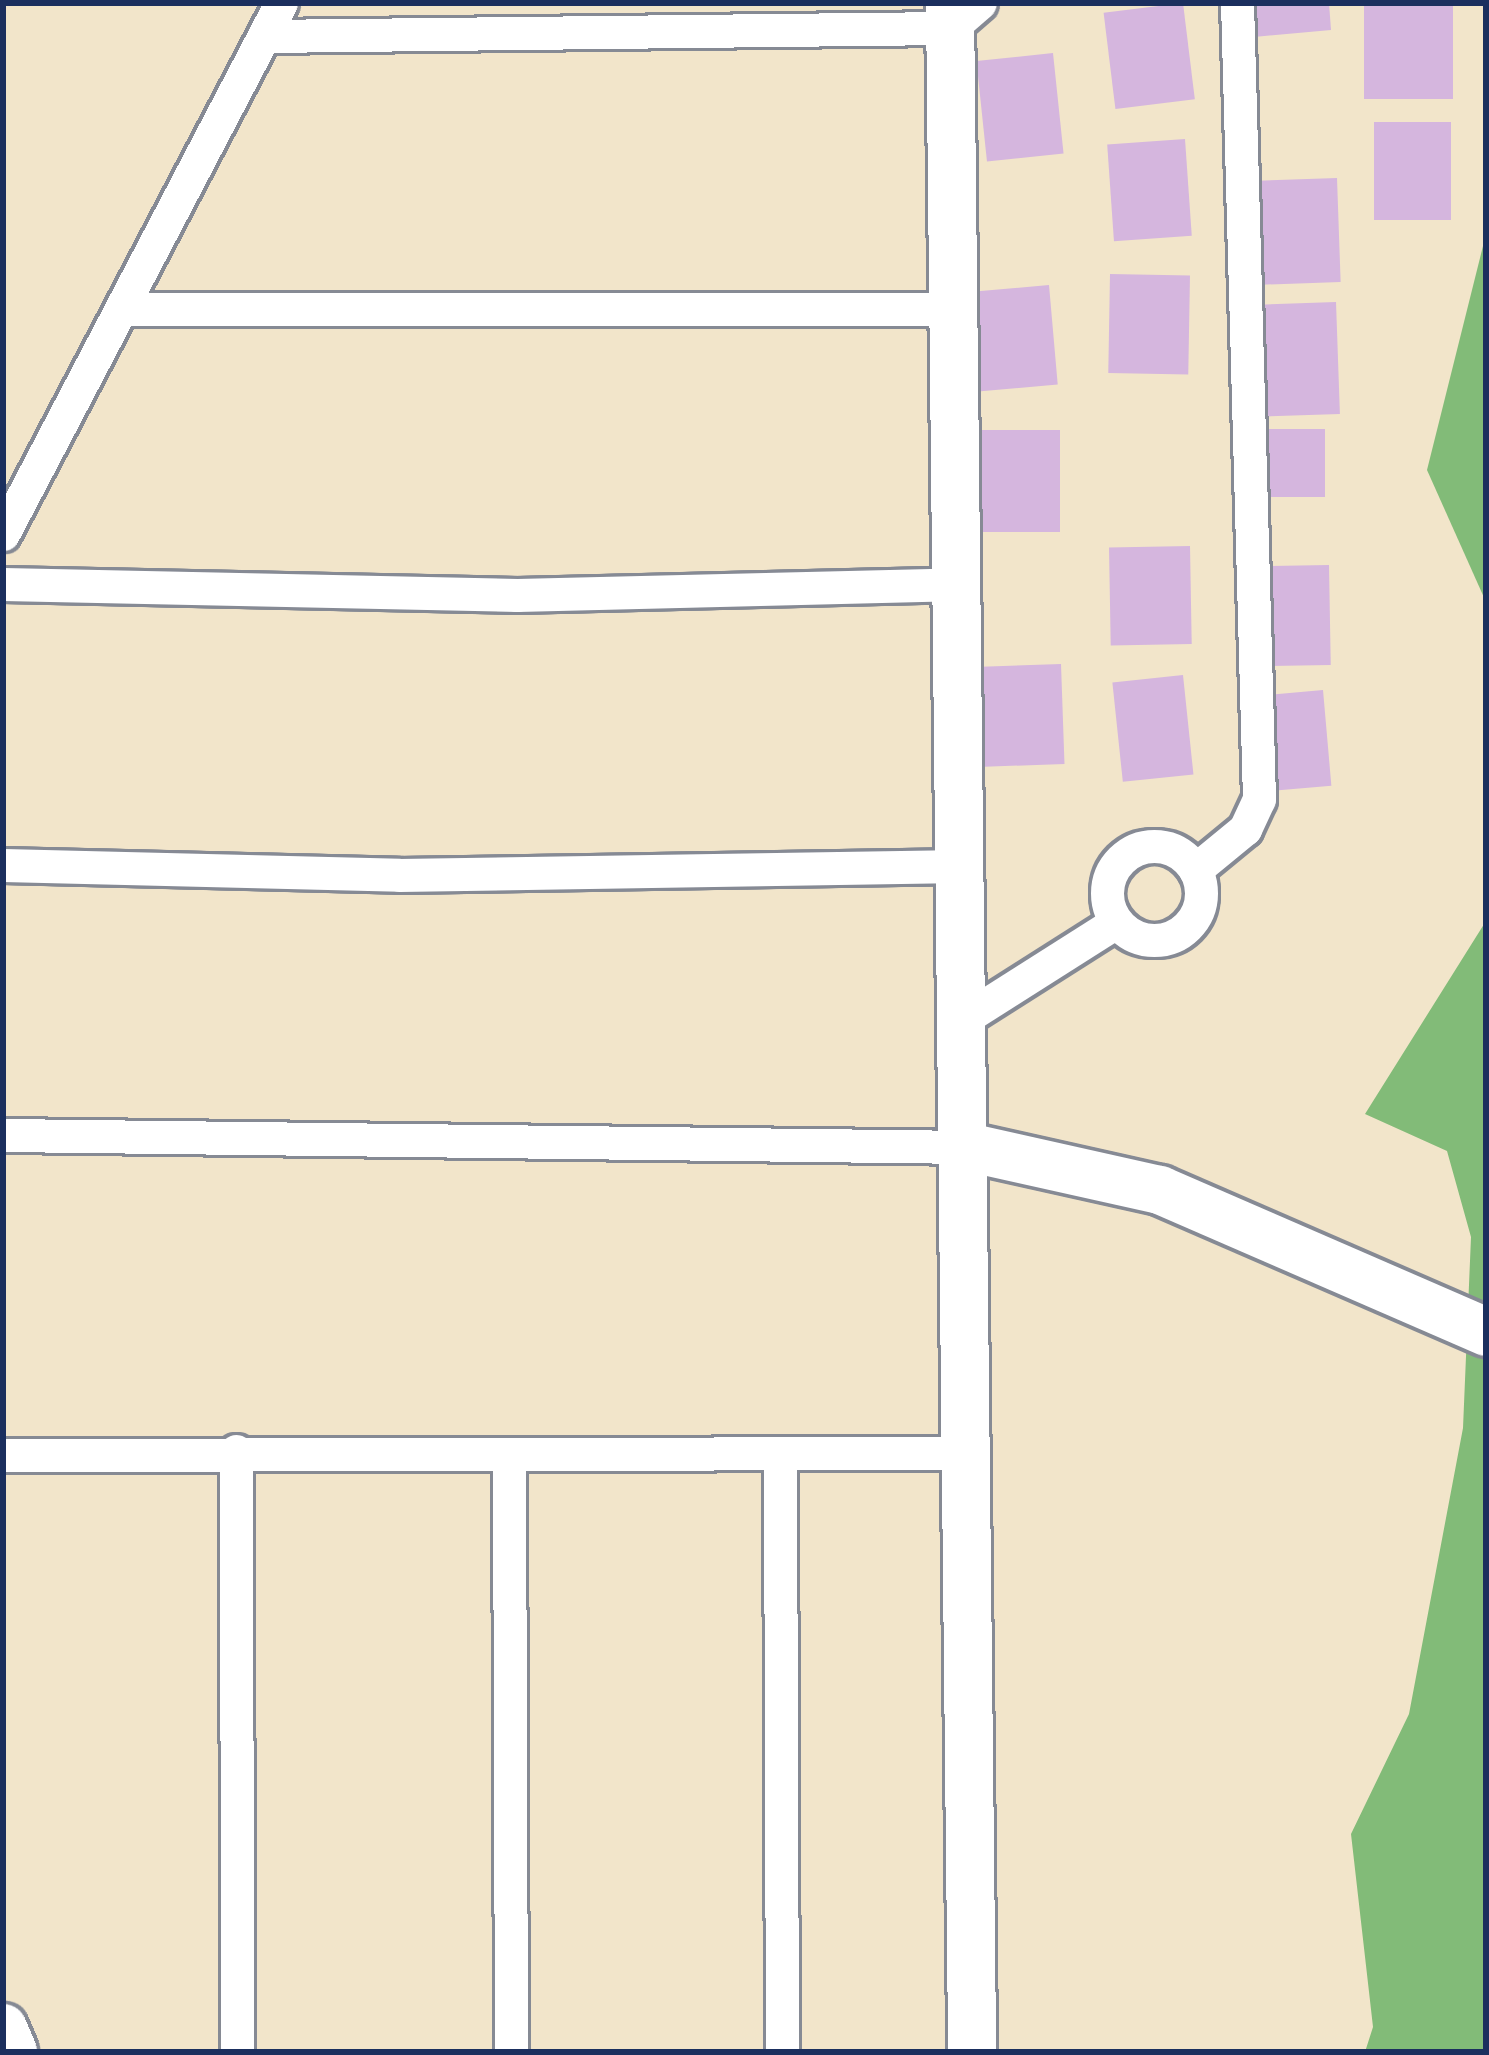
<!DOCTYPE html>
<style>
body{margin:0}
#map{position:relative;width:1489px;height:2055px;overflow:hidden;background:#f2e5ca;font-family:Vollkorn,serif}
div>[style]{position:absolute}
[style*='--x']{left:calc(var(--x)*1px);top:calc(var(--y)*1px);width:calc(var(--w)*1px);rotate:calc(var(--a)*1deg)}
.forest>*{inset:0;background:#82bb78}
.building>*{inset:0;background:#d5b6de;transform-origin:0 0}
.roads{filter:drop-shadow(3px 0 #868a94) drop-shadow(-3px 0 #868a94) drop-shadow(0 3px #868a94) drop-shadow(0 -3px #868a94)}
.street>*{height:33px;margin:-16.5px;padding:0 16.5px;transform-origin:16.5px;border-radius:16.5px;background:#fff}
.street>.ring{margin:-16.5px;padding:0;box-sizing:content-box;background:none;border:33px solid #fff;border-radius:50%}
.secondary>*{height:48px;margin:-24px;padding:0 24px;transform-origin:24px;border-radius:24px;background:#fff}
span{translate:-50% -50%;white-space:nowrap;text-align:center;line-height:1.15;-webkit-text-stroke:9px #fbf7ec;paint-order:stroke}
.frame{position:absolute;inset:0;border:6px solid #1b2f5e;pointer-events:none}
</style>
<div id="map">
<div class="forest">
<i style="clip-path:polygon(1486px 234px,1486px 602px,1427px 470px)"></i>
<i style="clip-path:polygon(1486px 921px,1486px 2052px,1365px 2052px,1373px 2027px,1351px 1834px,1409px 1714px,1463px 1428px,1471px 1237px,1447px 1151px,1365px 1114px)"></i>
</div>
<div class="building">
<i style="left:1183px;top:3px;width:97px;height:80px;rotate:83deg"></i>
<i style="clip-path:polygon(1251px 3px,1329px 3px,1331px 30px,1254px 37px)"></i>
<i style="left:1364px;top:3px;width:89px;height:96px"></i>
<i style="left:1053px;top:53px;width:101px;height:77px;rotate:84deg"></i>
<i style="left:1374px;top:122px;width:77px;height:98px"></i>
<i style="left:1185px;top:139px;width:97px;height:78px;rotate:86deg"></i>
<i style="left:1337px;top:178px;width:104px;height:79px;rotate:88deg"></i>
<i style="left:1110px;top:274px;width:80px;height:99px;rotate:1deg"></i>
<i style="left:1049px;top:285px;width:100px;height:77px;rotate:85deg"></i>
<i style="left:1336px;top:302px;width:112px;height:83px;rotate:88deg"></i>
<i style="left:1257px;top:429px;width:68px;height:68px"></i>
<i style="left:978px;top:430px;width:82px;height:102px"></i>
<i style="left:1190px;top:546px;width:98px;height:81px;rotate:89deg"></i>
<i style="left:1329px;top:565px;width:100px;height:71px;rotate:89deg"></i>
<i style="left:1061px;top:664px;width:100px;height:80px;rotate:88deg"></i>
<i style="left:1183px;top:675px;width:100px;height:71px;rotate:84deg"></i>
<i style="left:1323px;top:690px;width:96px;height:68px;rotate:85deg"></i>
</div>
<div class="roads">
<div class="street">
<i style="--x:264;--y:36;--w:687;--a:-0.67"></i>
<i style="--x:951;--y:28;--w:38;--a:-41"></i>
<i style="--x:121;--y:309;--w:834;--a:0"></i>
<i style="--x:3;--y:534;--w:599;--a:-62.37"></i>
<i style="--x:3;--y:584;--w:514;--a:1.23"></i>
<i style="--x:517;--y:595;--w:445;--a:-1.4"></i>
<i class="ring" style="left:1107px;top:846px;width:61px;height:61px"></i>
<i style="--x:3;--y:865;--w:396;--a:1.4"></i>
<i style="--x:399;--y:875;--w:564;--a:-0.91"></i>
<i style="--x:1195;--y:870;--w:65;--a:-39.4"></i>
<i style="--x:1245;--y:829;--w:33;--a:-65"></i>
<i style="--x:1259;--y:799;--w:796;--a:-91.58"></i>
<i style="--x:968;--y:1016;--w:175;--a:-32.4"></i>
<i style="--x:3;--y:1135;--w:964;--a:0.71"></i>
<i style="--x:236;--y:1451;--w:601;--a:89.9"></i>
<i style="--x:3;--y:1455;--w:969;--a:-0.12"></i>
<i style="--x:509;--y:1455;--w:597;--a:89.81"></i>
<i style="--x:780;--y:1459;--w:593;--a:89.81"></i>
</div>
<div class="secondary">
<i style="--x:950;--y:3;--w:2049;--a:89.38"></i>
<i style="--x:967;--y:1147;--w:198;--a:12.6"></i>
<i style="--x:1160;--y:1190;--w:356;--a:23.5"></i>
<i style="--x:3;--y:2028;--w:26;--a:67"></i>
</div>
</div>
<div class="frame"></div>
</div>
